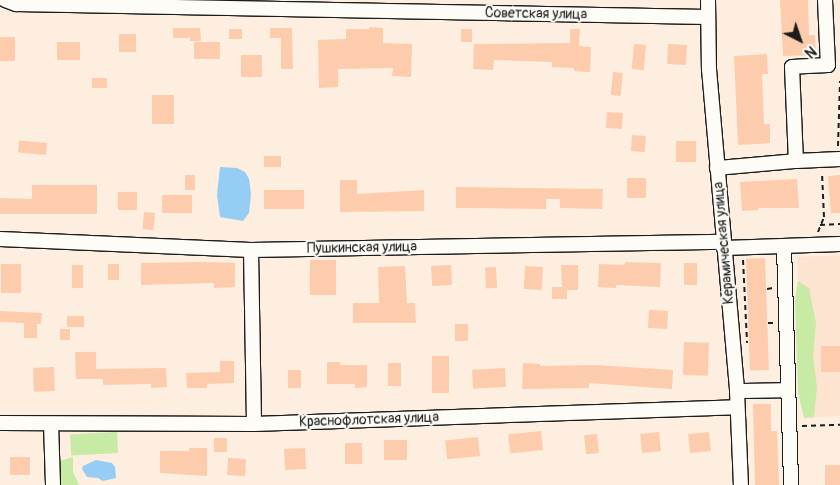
<!DOCTYPE html>
<meta charset="utf-8">
<style>
body{margin:0}
#map{position:relative;width:840px;height:485px;overflow:hidden;background:#fdeee0;font-family:Pangolin,sans-serif}
div>[style]{position:absolute}
[style*='--x']{left:calc(var(--x)*1px);top:calc(var(--y)*1px);width:calc(var(--w)*1px);rotate:calc(var(--a)*1deg)}
.built>*{inset:0;background:#fde4d0}
.green>*{inset:0;background:#c7eaa4;transform-origin:0 0}
.water>*{inset:0;background:#96cdf5}
.building>*{inset:0;background:#fcccac;transform-origin:0 0}
.path>*{height:2px;margin-top:-1px;transform-origin:0;background:repeating-linear-gradient(90deg,#1c1c1c 0 5px,transparent 0 9px)}
.roads{filter:drop-shadow(1px 0 #1c1c1c) drop-shadow(-1px 0 #1c1c1c) drop-shadow(0 1px #1c1c1c) drop-shadow(0 -1px #1c1c1c)}
.minor>*{height:14px;margin:-7px;padding:0 7px;transform-origin:7px;border-radius:7px;background:#fdfcf7}
span{translate:-50% -50%;white-space:nowrap;text-align:center;line-height:1.15;-webkit-text-stroke:4px #fdfcf7;paint-order:stroke}
.street-label{font-size:14px;color:#1c1c1c}
.north{position:absolute;left:775px;top:15px;width:50px;height:50px;-webkit-text-stroke:4px #fdfcf7;paint-order:stroke;rotate:139deg;font-size:14px;font-weight:700;line-height:20px;text-align:center;color:#1c1c1c}
.north::after{content:'';display:block;margin:auto;width:18px;height:22px;background:#1c1c1c;clip-path:polygon(50% 0,100% 100%,50% 72%,0 100%)}
</style>
<div id="map">
<div class="built">
<i style="clip-path:polygon(840px 255px,840px 416px,804px 418px,797px 257px)"></i>
</div>
<div class="green">
<i style="clip-path:polygon(798px 281px,809px 288px,816px 323px,813px 356px,817px 387px,814px 417px,804px 418px,798px 393px,795px 301px)"></i>
<i style="left:117px;top:432px;width:21px;height:47px;rotate:87deg"></i>
<i style="clip-path:polygon(73px 457px,73px 472px,79px 485px,59px 485px,60px 461px)"></i>
</div>
<div class="water">
<i style="clip-path:polygon(220px 167px,237px 168px,245px 172px,249px 179px,251px 194px,249px 213px,243px 221px,220px 217px,217px 195px)"></i>
<i style="clip-path:polygon(96px 460px,112px 463px,115px 467px,116px 478px,103px 481px,98px 478px,87px 477px,82px 469px,83px 466px)"></i>
</div>
<div class="building">
<i style="clip-path:polygon(780px 0,808px 0,809px 35px,815px 35px,816px 55px,783px 56px)"></i>
<i style="clip-path:polygon(369px 27px,383px 28px,383px 43px,412px 44px,411px 77px,392px 76px,393px 68px,338px 69px,338px 87px,319px 88px,318px 40px,346px 39px,346px 29px,369px 29px)"></i>
<i style="clip-path:polygon(173px 28px,200px 28px,201px 41px,190px 41px,190px 38px,173px 38px)"></i>
<i style="clip-path:polygon(270px 28px,292px 28px,293px 69px,281px 69px,281px 38px,270px 38px)"></i>
<i style="left:229px;top:29px;width:13px;height:10px"></i>
<i style="left:461px;top:29px;width:11px;height:13px"></i>
<i style="clip-path:polygon(570px 29px,580px 29px,579px 46px,591px 47px,590px 72px,574px 71px,574px 68px,552px 67px,552px 62px,494px 60px,493px 70px,473px 69px,474px 44px,570px 43px)"></i>
<i style="left:136px;top:34px;width:18px;height:17px;rotate:90deg"></i>
<i style="left:0;top:37px;width:15px;height:24px"></i>
<i style="left:57px;top:42px;width:23px;height:18px"></i>
<i style="left:194px;top:42px;width:26px;height:17px"></i>
<i style="left:634px;top:44px;width:12px;height:25px;rotate:5deg"></i>
<i style="left:668px;top:44px;width:19px;height:20px;rotate:3deg"></i>
<i style="clip-path:polygon(767px 54px,768px 74px,762px 74px,764px 124px,770px 124px,770px 143px,738px 145px,734px 56px)"></i>
<i style="left:241px;top:55px;width:21px;height:22px"></i>
<i style="left:613px;top:72px;width:10px;height:23px;rotate:6deg"></i>
<i style="left:92px;top:78px;width:15px;height:10px"></i>
<i style="left:152px;top:95px;width:22px;height:29px"></i>
<i style="left:607px;top:112px;width:16px;height:16px;rotate:4deg"></i>
<i style="left:632px;top:135px;width:14px;height:16px;rotate:4deg"></i>
<i style="left:676px;top:141px;width:20px;height:21px"></i>
<i style="left:47px;top:143px;width:12px;height:28px;rotate:95deg"></i>
<i style="left:264px;top:156px;width:17px;height:11px"></i>
<i style="left:185px;top:175px;width:10px;height:15px"></i>
<i style="clip-path:polygon(840px 175px,840px 213px,831px 213px,828px 176px)"></i>
<i style="left:627px;top:178px;width:19px;height:20px"></i>
<i style="clip-path:polygon(797px 179px,799px 208px,758px 208px,758px 210px,742px 211px,740px 182px)"></i>
<i style="clip-path:polygon(340px 180px,357px 180px,357px 194px,424px 190px,424px 211px,340px 212px)"></i>
<i style="clip-path:polygon(32px 185px,97px 185px,97px 214px,0 214px,0 198px,32px 199px)"></i>
<i style="clip-path:polygon(456px 187px,603px 189px,602px 209px,560px 208px,560px 199px,546px 199px,546px 209px,456px 208px)"></i>
<i style="left:264px;top:190px;width:40px;height:19px"></i>
<i style="left:137px;top:192px;width:18px;height:19px;rotate:90deg"></i>
<i style="left:162px;top:195px;width:30px;height:18px"></i>
<i style="left:144px;top:212px;width:11px;height:17px;rotate:5deg"></i>
<i style="left:765px;top:258px;width:112px;height:19px;rotate:88deg"></i>
<i style="left:336px;top:260px;width:35px;height:26px;rotate:90deg"></i>
<i style="clip-path:polygon(199px 262px,235px 263px,235px 287px,214px 288px,214px 283px,141px 285px,141px 263px)"></i>
<i style="clip-path:polygon(625px 262px,661px 263px,660px 287px,616px 285px,616px 288px,598px 287px,599px 264px,624px 265px)"></i>
<i style="left:684px;top:263px;width:13px;height:22px"></i>
<i style="left:21px;top:264px;width:29px;height:20px;rotate:90deg"></i>
<i style="left:108px;top:264px;width:11px;height:16px"></i>
<i style="left:83px;top:265px;width:23px;height:11px;rotate:90deg"></i>
<i style="left:451px;top:265px;width:20px;height:20px;rotate:87deg"></i>
<i style="clip-path:polygon(561px 265px,578px 265px,578px 290px,567px 290px,567px 299px,552px 299px,552px 287px,562px 287px)"></i>
<i style="clip-path:polygon(405px 266px,407px 303px,415px 303px,416px 323px,353px 323px,353px 303px,379px 303px,378px 267px)"></i>
<i style="left:525px;top:266px;width:18px;height:23px;rotate:3deg"></i>
<i style="left:496px;top:267px;width:21px;height:11px;rotate:87deg"></i>
<i style="left:649px;top:310px;width:19px;height:18px;rotate:3deg"></i>
<i style="clip-path:polygon(0 311px,42px 313px,41px 324px,37px 324px,37px 338px,24px 338px,24px 323px,0 322px)"></i>
<i style="left:67px;top:316px;width:17px;height:11px"></i>
<i style="left:455px;top:324px;width:13px;height:17px"></i>
<i style="left:60px;top:329px;width:10px;height:11px"></i>
<i style="left:684px;top:342px;width:25px;height:33px;rotate:2deg"></i>
<i style="left:840px;top:346px;width:26px;height:19px;rotate:90deg"></i>
<i style="clip-path:polygon(75px 352px,96px 352px,96px 369px,166px 368px,167px 387px,151px 388px,151px 384px,103px 385px,103px 379px,76px 379px)"></i>
<i style="left:432px;top:356px;width:17px;height:37px"></i>
<i style="clip-path:polygon(220px 361px,234px 361px,234px 383px,207px 384px,207px 388px,187px 388px,186px 373px,220px 372px)"></i>
<i style="clip-path:polygon(327px 362px,340px 362px,340px 365px,367px 365px,367px 387px,355px 388px,355px 384px,327px 384px)"></i>
<i style="left:388px;top:363px;width:13px;height:23px"></i>
<i style="clip-path:polygon(523px 363px,540px 364px,540px 366px,595px 365px,673px 370px,672px 389px,589px 383px,589px 388px,522px 389px)"></i>
<i style="left:54px;top:367px;width:24px;height:21px;rotate:88deg"></i>
<i style="left:505px;top:368px;width:19px;height:33px;rotate:87deg"></i>
<i style="left:288px;top:370px;width:13px;height:18px"></i>
<i style="clip-path:polygon(753px 404px,771px 404px,771px 431px,777px 431px,779px 485px,755px 485px)"></i>
<i style="left:541px;top:431px;width:19px;height:33px;rotate:84deg"></i>
<i style="left:659px;top:432px;width:19px;height:19px;rotate:84deg"></i>
<i style="left:709px;top:432px;width:19px;height:21px;rotate:84deg"></i>
<i style="left:597px;top:434px;width:19px;height:13px;rotate:84deg"></i>
<i style="left:478px;top:437px;width:19px;height:33px;rotate:84deg"></i>
<i style="left:214px;top:438px;width:13px;height:14px"></i>
<i style="left:384px;top:440px;width:23px;height:20px"></i>
<i style="left:345px;top:443px;width:17px;height:21px"></i>
<i style="clip-path:polygon(189px 448px,207px 448px,207px 476px,160px 473px,160px 451px,189px 451px)"></i>
<i style="left:305px;top:448px;width:21px;height:21px;rotate:87deg"></i>
<i style="left:10px;top:457px;width:20px;height:18px"></i>
<i style="left:228px;top:458px;width:18px;height:17px;rotate:3deg"></i>
<i style="left:840px;top:465px;width:20px;height:15px;rotate:90deg"></i>
</div>
<div class="path">
<i style="--x:838;--y:146;--w:65;--a:-88.2"></i>
<i style="--x:820;--y:225;--w:20;--a:-3"></i>
<i style="--x:818;--y:232;--w:16;--a:-68"></i>
<i style="--x:824;--y:217;--w:44;--a:-92.6"></i>
<i style="--x:743;--y:260;--w:83;--a:87.2"></i>
<i style="--x:767;--y:289;--w:6;--a:-9"></i>
<i style="--x:768;--y:323;--w:6;--a:0"></i>
<i style="--x:802;--y:426;--w:38;--a:-2"></i>
</div>
<div class="roads">
<div class="minor">
<i style="--x:5;--y:0;--w:12;--a:20"></i>
<i style="--x:16;--y:4;--w:692;--a:1.08"></i>
<i style="--x:708;--y:0;--w:69;--a:89.2"></i>
<i style="--x:709;--y:69;--w:323;--a:85"></i>
<i style="--x:737;--y:391;--w:94;--a:87.6"></i>
<i style="--x:825;--y:0;--w:65;--a:87.4"></i>
<i style="--x:828;--y:65;--w:36;--a:177"></i>
<i style="--x:792;--y:67;--w:94;--a:87.6"></i>
<i style="--x:796;--y:161;--w:44;--a:-2.6"></i>
<i style="--x:717;--y:168;--w:79;--a:-5.1"></i>
<i style="--x:0;--y:239;--w:251;--a:2.5"></i>
<i style="--x:251;--y:250;--w:473;--a:-1"></i>
<i style="--x:784;--y:246;--w:239;--a:88.3"></i>
<i style="--x:724;--y:248;--w:116;--a:-2"></i>
<i style="--x:251;--y:250;--w:174;--a:89"></i>
<i style="--x:737;--y:391;--w:51;--a:-1.1"></i>
<i style="--x:0;--y:423;--w:254;--a:0.2"></i>
<i style="--x:254;--y:424;--w:483;--a:-2"></i>
<i style="--x:51;--y:424;--w:61;--a:88.1"></i>
</div>
</div>
<div class="street-label">
<span style="left:536px;top:14px;rotate:1deg">Советская улица</span>
<span style="left:724px;top:243px;rotate:-95deg">Керамическая улица</span>
<span style="left:362px;top:248px;rotate:-1deg">Пушкинская улица</span>
<span style="left:369px;top:420px;rotate:-2deg">Краснофлотская улица</span>
</div>
<div class="north">N</div>
</div>
